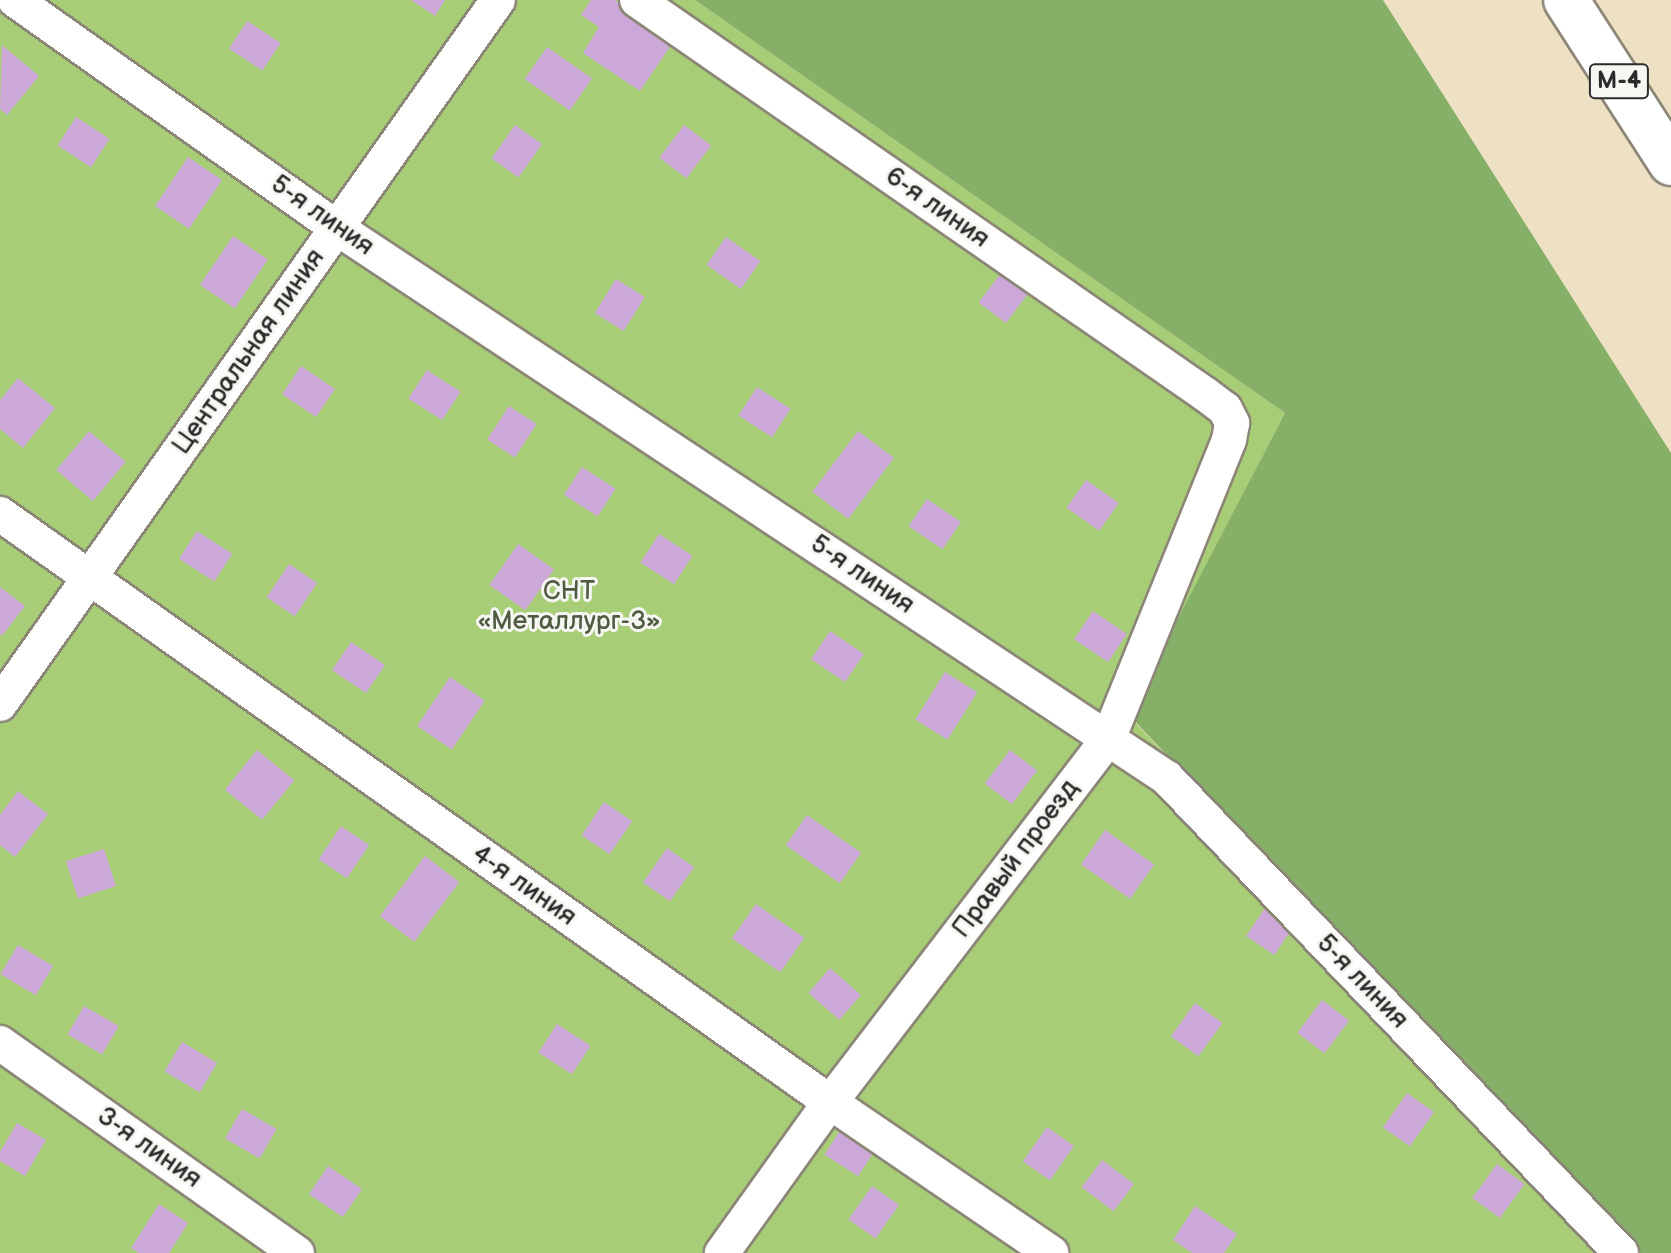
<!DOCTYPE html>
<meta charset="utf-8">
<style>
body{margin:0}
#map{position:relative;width:1671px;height:1253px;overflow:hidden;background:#eee1c3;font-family:"Balsamiq Sans",sans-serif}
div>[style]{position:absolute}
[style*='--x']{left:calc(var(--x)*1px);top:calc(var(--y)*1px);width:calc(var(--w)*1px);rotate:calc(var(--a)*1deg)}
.green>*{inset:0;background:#a8cd77}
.forest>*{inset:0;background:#86b068}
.building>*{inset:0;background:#cba8d8;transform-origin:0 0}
.roads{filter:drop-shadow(2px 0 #8c8677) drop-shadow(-2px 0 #8c8677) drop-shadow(0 2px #8c8677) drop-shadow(0 -2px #8c8677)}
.minor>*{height:34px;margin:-17px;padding:0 17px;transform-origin:17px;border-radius:17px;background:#fff}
.highway>*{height:44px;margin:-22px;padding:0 22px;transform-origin:22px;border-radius:22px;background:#fff}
span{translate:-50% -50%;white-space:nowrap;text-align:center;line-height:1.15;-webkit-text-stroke:6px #f6f6f2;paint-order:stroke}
.shield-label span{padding:2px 6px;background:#f6f6f2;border:2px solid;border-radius:6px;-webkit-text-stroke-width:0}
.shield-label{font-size:24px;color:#2b2b2b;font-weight:700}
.street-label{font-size:26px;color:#2b2b2b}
.park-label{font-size:26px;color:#505c42}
</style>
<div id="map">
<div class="green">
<i style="clip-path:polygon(0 0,695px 0,1285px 413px,1128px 715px,1637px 1253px,0 1253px)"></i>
</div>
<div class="forest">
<i style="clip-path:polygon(695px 0,1383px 0,1671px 453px,1671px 1253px,1637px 1253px,1128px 714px,1285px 413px)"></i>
</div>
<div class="building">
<i style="clip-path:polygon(411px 0,445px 0,435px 16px)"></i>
<i style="clip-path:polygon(591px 0,615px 0,675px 39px,640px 91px,583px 53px,599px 27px,581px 15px)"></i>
<i style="left:247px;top:21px;width:40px;height:33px;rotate:33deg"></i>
<i style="clip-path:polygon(2px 45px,39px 76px,7px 115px,0 109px)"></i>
<i style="left:547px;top:47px;width:55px;height:39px;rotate:35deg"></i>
<i style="left:76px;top:117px;width:40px;height:34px;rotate:33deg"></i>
<i style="left:515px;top:125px;width:33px;height:41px;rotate:35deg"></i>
<i style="left:684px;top:125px;width:34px;height:41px;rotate:37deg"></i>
<i style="left:188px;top:157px;width:41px;height:59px;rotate:34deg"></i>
<i style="left:233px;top:236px;width:42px;height:59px;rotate:34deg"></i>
<i style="left:726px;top:237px;width:42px;height:34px;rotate:35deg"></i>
<i style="left:1004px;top:269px;width:34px;height:42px;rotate:37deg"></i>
<i style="left:616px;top:279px;width:34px;height:40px;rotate:32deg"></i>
<i style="left:301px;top:366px;width:41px;height:34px;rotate:34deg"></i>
<i style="left:427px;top:370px;width:40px;height:34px;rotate:33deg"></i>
<i style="clip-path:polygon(18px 378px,55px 408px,23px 448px,0 429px,0 400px)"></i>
<i style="left:757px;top:387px;width:40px;height:34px;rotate:33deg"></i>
<i style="left:509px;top:406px;width:33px;height:40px;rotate:33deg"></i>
<i style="left:89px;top:431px;width:48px;height:51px;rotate:40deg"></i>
<i style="left:858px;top:431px;width:45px;height:76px;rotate:37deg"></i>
<i style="left:582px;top:467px;width:40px;height:33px;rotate:33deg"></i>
<i style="left:1086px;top:480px;width:40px;height:34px;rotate:35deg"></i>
<i style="left:927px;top:499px;width:41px;height:33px;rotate:34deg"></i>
<i style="left:197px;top:531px;width:42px;height:33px;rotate:33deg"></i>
<i style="left:659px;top:534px;width:40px;height:34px;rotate:33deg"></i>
<i style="left:518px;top:544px;width:44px;height:50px;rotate:35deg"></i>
<i style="left:289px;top:564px;width:34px;height:40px;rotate:34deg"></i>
<i style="clip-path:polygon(0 587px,25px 606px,2px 636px,0 634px)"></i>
<i style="left:1093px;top:611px;width:41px;height:34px;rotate:34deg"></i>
<i style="left:830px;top:631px;width:41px;height:34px;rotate:34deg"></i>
<i style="left:351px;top:642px;width:41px;height:34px;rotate:34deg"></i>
<i style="left:945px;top:672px;width:38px;height:56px;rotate:32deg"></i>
<i style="left:450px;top:677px;width:42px;height:59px;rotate:34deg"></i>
<i style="left:257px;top:750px;width:48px;height:51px;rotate:39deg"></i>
<i style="left:1010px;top:750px;width:34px;height:42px;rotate:37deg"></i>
<i style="clip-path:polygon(18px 791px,48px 814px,15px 857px,0 845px,0 815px)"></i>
<i style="left:604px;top:802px;width:34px;height:40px;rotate:34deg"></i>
<i style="left:807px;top:815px;width:66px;height:37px;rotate:35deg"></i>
<i style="left:341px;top:826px;width:34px;height:40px;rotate:34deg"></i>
<i style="left:1105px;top:830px;width:60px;height:42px;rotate:35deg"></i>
<i style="left:667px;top:848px;width:33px;height:42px;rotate:35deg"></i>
<i style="left:104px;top:849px;width:39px;height:40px;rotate:72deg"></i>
<i style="left:425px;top:856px;width:43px;height:75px;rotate:37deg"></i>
<i style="left:1269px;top:902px;width:34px;height:41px;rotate:34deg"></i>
<i style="left:756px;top:904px;width:59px;height:42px;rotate:35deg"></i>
<i style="left:18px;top:945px;width:41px;height:34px;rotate:31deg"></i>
<i style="left:830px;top:968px;width:41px;height:33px;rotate:41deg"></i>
<i style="left:1322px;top:1000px;width:34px;height:41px;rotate:37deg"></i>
<i style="left:1195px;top:1003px;width:34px;height:41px;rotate:36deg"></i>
<i style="left:84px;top:1006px;width:40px;height:33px;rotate:30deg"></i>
<i style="left:557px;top:1024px;width:40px;height:34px;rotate:33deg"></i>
<i style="left:182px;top:1042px;width:41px;height:34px;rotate:31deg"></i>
<i style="left:1407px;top:1093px;width:33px;height:42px;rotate:35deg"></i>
<i style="left:242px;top:1109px;width:40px;height:34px;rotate:30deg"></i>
<i style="clip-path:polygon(17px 1123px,46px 1140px,25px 1176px,0 1161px,0 1152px)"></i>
<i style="left:843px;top:1126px;width:40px;height:34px;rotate:33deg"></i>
<i style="left:1047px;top:1127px;width:33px;height:42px;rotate:35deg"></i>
<i style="left:1102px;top:1160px;width:40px;height:34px;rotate:37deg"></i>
<i style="left:1497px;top:1164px;width:34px;height:42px;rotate:36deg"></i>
<i style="left:328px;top:1166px;width:41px;height:34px;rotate:34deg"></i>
<i style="left:872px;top:1186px;width:33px;height:41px;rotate:35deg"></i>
<i style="clip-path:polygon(159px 1204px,188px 1223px,169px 1253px,139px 1253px,131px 1248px)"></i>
<i style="clip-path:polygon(1195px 1206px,1237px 1234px,1224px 1253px,1192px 1253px,1173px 1240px)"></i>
</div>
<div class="roads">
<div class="minor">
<i style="--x:15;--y:0;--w:395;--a:35.3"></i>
<i style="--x:337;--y:228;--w:996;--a:33.53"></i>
<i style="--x:1167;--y:778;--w:657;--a:46.29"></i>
<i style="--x:637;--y:0;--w:691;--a:34.75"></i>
<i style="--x:1205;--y:394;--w:25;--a:37"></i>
<i style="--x:1225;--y:409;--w:16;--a:63"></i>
<i style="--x:1232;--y:423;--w:17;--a:100"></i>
<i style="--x:1229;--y:440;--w:323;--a:112"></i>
<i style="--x:1108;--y:739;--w:457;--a:127.4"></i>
<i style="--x:830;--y:1102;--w:186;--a:125.6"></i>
<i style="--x:0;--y:514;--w:1017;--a:35.32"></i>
<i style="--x:830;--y:1102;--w:268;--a:34.3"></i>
<i style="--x:0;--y:704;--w:862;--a:-54.72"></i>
<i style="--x:0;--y:1043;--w:364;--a:35.3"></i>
</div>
<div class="highway">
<i style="--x:1566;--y:0;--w:194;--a:57.2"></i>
</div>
</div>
<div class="shield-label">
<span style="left:1619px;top:81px">М-4</span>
</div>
<div class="street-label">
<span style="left:937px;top:208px;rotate:35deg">6-я линия</span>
<span style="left:322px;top:216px;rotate:35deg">5-я линия</span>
<span style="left:249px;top:352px;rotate:-55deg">Центральная линия</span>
<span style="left:862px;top:575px;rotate:34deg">5-я линия</span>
<span style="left:1016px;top:859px;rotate:-53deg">Правый проезд</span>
<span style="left:524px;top:886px;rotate:35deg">4-я линия</span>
<span style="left:1362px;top:982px;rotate:46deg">5-я линия</span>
<span style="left:149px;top:1148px;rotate:35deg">3-я линия</span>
</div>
<div class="park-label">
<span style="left:569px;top:607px">СНТ<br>«Металлург-3»</span>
</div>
</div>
